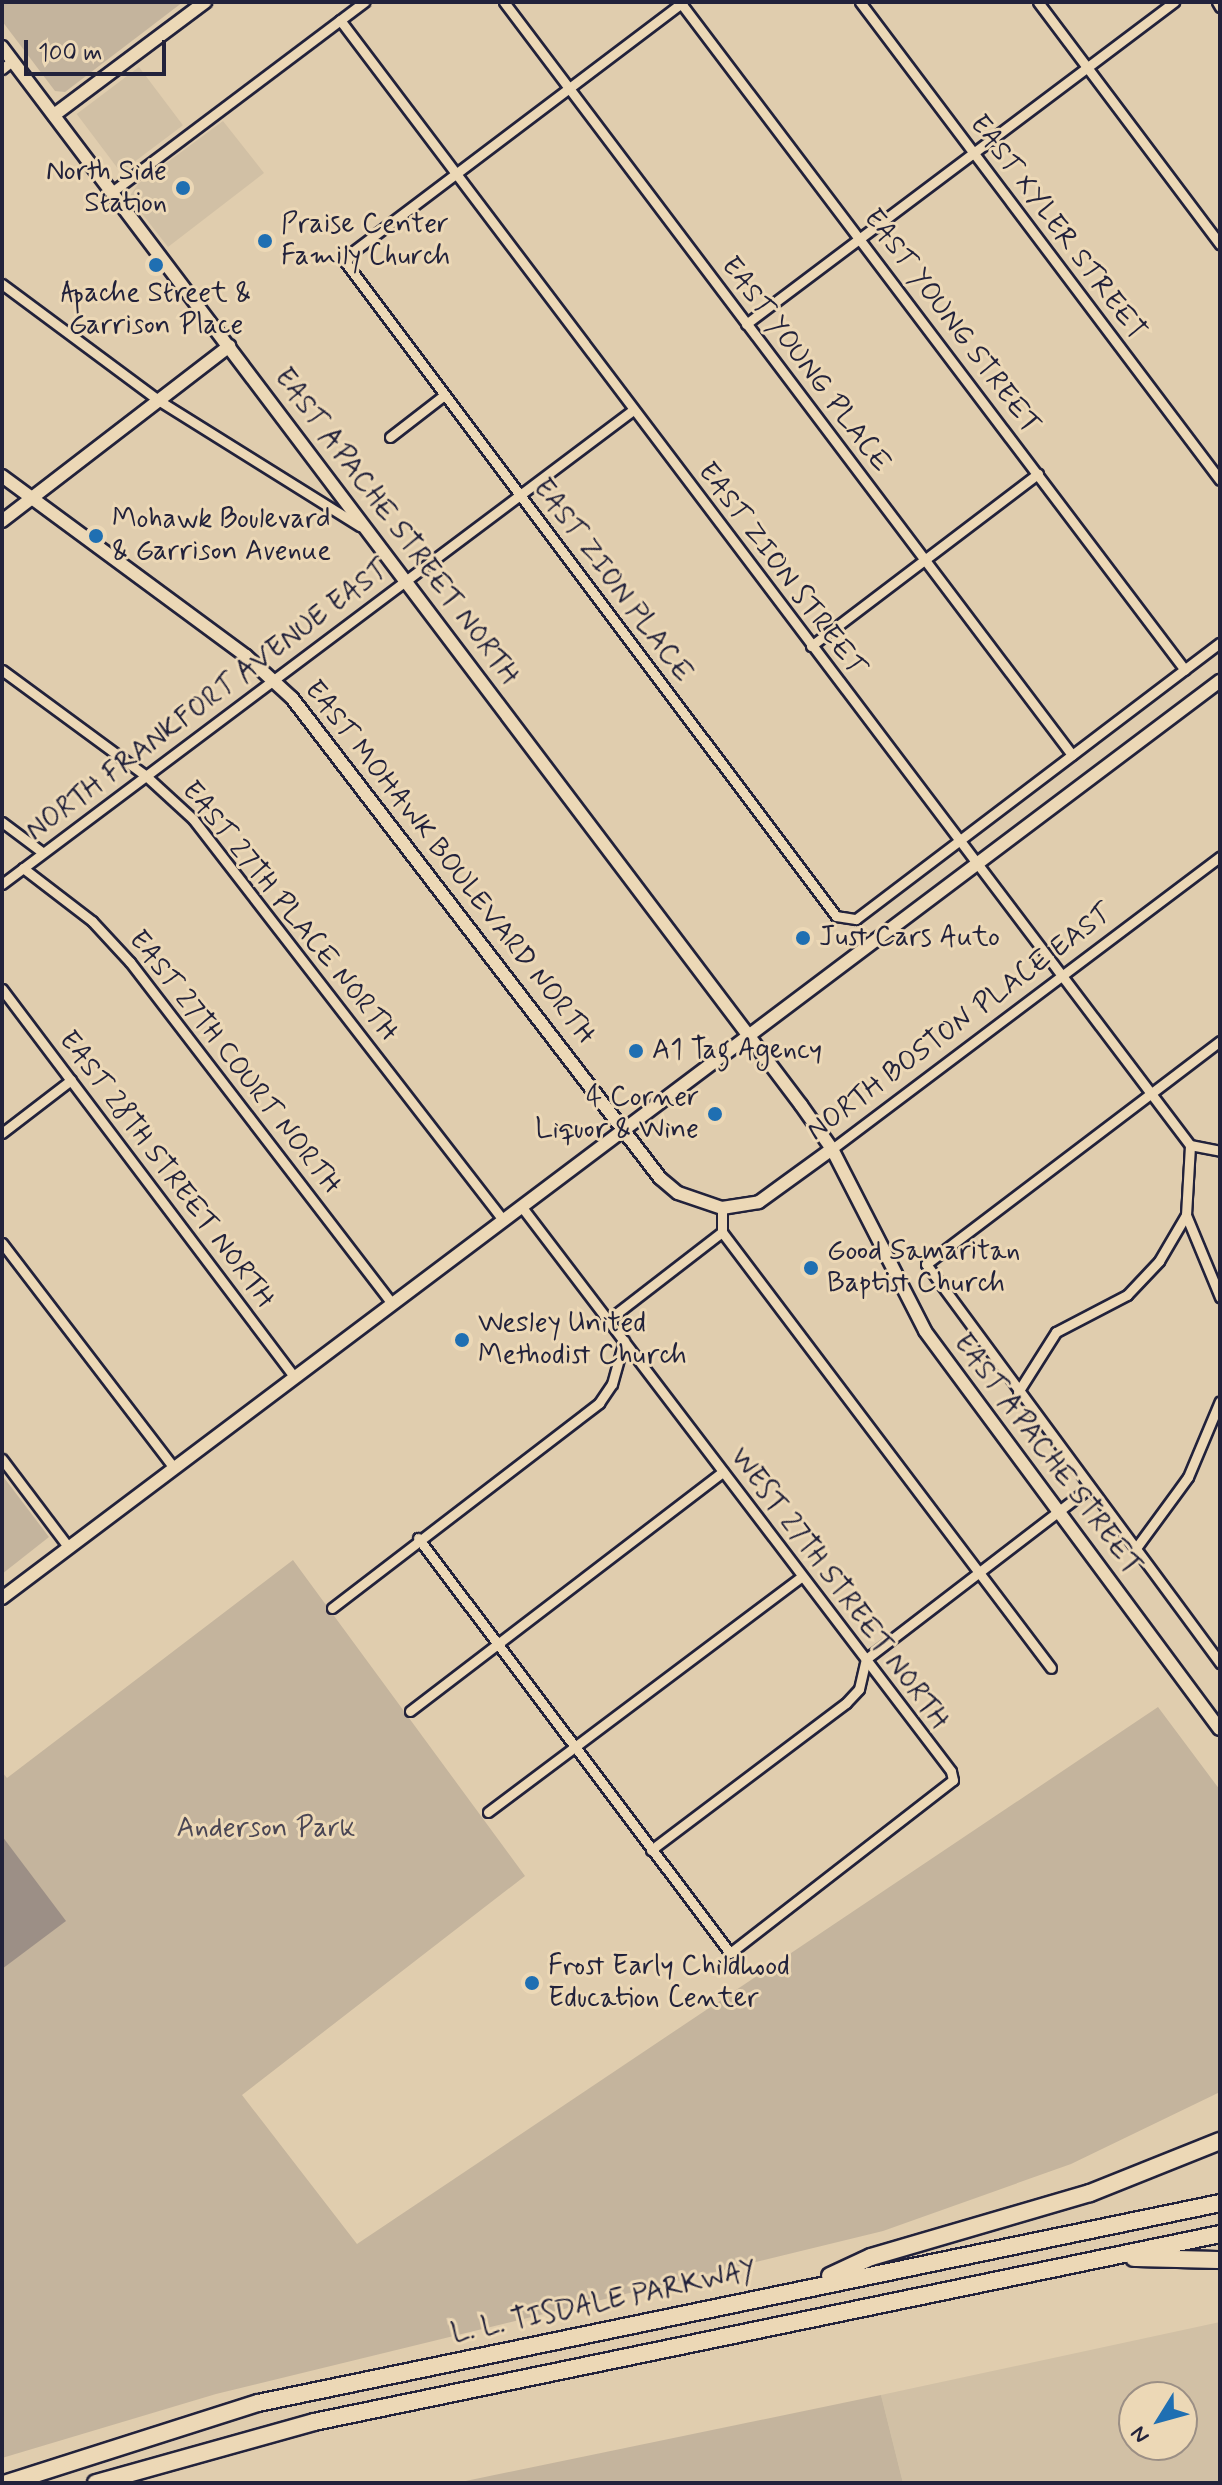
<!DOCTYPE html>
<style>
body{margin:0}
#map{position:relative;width:1222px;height:2485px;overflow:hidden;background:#e0cdae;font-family:Mynerve,sans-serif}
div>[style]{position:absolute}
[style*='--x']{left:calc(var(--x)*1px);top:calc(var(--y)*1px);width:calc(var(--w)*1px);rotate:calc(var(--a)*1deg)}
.built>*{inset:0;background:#d1c0a5;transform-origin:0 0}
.green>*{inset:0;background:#c4b49d}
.water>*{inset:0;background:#9c8f86}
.roads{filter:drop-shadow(2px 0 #22223b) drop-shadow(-2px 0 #22223b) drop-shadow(0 2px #22223b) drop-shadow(0 -2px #22223b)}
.street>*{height:9px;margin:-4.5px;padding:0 4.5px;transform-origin:4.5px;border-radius:4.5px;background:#ecd8b6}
.secondary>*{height:12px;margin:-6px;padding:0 6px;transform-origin:6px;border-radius:6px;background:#ecd8b6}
.highway>*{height:16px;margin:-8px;padding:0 8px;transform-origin:8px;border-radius:8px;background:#ecd8b6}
.dots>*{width:22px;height:22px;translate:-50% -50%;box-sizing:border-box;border:4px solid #ecd8b6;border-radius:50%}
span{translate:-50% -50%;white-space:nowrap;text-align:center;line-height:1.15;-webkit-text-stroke:6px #ecd8b6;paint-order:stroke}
.poi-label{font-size:28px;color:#22223b}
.right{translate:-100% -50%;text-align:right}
.left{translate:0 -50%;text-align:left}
.street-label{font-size:28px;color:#22223b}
.park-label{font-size:28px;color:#4a4654}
.frame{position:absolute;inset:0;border:4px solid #22223b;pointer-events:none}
.north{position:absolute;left:1118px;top:2381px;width:80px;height:80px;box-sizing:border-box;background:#ecd8b6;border:2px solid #9b8f85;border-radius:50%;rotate:233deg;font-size:22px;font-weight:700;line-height:32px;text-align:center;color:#22223b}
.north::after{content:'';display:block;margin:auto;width:28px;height:36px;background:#1f6fb2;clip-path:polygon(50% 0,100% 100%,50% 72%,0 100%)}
.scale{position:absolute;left:24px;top:40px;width:142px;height:36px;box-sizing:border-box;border:4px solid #22223b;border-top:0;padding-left:10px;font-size:24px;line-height:28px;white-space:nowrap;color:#22223b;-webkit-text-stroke:6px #ecd8b6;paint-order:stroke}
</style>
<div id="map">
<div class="built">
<i style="left:139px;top:67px;width:73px;height:78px;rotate:53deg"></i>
<i style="clip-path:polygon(223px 121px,264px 173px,168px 247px,129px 197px,138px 184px)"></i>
<i style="clip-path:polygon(evenodd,1220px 2322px,1220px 2483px,903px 2483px,881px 2395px,1220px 2322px,1134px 2397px,1182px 2397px,1182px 2445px,1134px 2445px,1134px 2397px)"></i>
</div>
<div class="green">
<i style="clip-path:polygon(2px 2px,183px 2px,65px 92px,55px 91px,2px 21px)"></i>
<i style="clip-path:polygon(2px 1475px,49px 1537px,2px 1574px)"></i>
<i style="clip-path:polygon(293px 1560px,525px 1876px,242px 2095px,357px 2244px,1158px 1707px,1220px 1790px,1220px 2092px,1071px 2164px,883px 2231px,216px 2394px,2px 2458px,2px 1772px,7px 1778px)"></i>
<i style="clip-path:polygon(881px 2395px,903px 2483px,456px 2483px)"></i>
</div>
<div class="water">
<i style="clip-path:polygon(2px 1836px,66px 1921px,2px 1969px)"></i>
</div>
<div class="roads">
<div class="street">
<i style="--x:504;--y:2;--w:943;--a:52.97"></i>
<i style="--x:680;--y:2;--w:837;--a:52.91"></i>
<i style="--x:683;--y:2;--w:416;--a:142.9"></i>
<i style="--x:351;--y:253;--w:11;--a:117"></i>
<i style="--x:346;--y:263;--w:816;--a:53.12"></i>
<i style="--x:836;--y:916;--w:20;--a:9"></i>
<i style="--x:856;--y:919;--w:457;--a:-37.2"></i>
<i style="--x:860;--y:2;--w:598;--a:53.02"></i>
<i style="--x:1038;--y:2;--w:303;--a:53.1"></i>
<i style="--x:1217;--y:2;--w:6;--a:59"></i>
<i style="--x:340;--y:20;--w:1410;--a:52.93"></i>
<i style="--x:2;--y:69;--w:13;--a:-39"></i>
<i style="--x:112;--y:192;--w:316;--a:-37"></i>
<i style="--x:2;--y:284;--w:194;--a:36.6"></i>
<i style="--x:158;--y:400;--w:238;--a:32"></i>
<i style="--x:746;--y:324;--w:536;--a:-36.96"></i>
<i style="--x:390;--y:437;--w:67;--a:-37.7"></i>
<i style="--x:811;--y:646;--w:285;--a:-37.2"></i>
<i style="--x:2;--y:670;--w:177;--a:36.3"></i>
<i style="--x:145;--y:775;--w:65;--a:42.5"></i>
<i style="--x:193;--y:819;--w:507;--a:52.29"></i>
<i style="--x:2;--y:822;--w:50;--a:36.9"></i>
<i style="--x:23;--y:868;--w:87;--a:37.5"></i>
<i style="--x:92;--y:921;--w:56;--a:47.2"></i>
<i style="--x:130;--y:962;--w:430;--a:52.5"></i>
<i style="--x:2;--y:884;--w:789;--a:-36.91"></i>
<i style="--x:2;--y:989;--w:485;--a:53"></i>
<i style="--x:1220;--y:1041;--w:369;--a:142.8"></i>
<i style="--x:926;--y:1264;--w:496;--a:53.6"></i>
<i style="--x:2;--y:1133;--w:87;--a:-37.5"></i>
<i style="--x:1190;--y:1145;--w:31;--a:11"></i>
<i style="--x:832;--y:1149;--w:486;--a:-37"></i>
<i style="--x:722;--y:1208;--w:24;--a:90"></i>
<i style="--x:722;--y:1232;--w:546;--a:52.96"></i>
<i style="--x:1186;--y:1215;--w:89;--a:67.5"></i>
<i style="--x:2;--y:1243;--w:283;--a:52.6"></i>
<i style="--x:608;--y:1320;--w:144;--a:-37.7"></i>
<i style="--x:1018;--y:1392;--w:71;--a:-57.7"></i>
<i style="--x:1056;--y:1332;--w:80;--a:-27.5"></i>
<i style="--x:1127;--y:1295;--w:47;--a:-46.7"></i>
<i style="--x:1159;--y:1261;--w:53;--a:-59.6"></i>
<i style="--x:1186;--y:1215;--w:70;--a:-86.7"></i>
<i style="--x:2;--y:1459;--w:111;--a:53"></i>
<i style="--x:418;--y:1538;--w:519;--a:53.06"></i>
<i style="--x:730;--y:1953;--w:282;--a:-37.8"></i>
<i style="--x:953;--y:1780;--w:9;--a:-103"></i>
<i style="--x:951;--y:1771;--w:710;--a:-127.27"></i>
<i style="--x:1136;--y:1548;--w:88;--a:-53.8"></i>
<i style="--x:1188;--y:1477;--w:82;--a:-67.2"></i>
<i style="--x:332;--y:1608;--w:337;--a:-37.5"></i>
<i style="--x:599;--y:1403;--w:23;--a:-56"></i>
<i style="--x:612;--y:1384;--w:45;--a:-74.4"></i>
<i style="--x:410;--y:1711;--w:394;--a:-37.4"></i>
<i style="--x:488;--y:1812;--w:391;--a:-36.9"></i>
<i style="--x:651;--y:1850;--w:244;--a:-37"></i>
<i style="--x:846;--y:1703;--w:19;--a:-47"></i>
<i style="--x:859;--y:1689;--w:31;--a:-77"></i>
<i style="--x:866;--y:1659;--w:282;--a:-37.5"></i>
</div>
<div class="secondary">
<i style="--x:2;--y:47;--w:1326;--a:52.94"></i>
<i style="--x:801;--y:1105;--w:54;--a:54.8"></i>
<i style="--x:832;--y:1149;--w:204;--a:62.9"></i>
<i style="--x:925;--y:1331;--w:495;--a:53.5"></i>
<i style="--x:54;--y:115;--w:189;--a:-36.8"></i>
<i style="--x:2;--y:476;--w:303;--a:36.4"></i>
<i style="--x:246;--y:656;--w:62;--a:42.4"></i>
<i style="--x:292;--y:698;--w:605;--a:52.52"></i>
<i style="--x:660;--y:1178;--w:23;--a:40"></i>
<i style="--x:678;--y:1193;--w:46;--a:18.8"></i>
<i style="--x:722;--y:1208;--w:37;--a:-9"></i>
<i style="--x:759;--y:1202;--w:90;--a:-36"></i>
<i style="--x:2;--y:521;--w:287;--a:-37.6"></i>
<i style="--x:2;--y:1598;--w:1525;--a:-36.98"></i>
</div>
<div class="highway">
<i style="--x:1134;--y:2258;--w:86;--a:1.3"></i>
<i style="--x:830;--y:2276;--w:45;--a:-24.9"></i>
<i style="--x:871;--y:2257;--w:228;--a:-16.3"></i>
<i style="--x:1090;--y:2193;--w:140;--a:-21.8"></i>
<i style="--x:7;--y:2483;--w:263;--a:-17.7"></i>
<i style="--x:258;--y:2403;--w:983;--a:-11.74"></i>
<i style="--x:96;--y:2483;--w:226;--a:-15.6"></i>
<i style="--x:314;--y:2422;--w:925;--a:-11.72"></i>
</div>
</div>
<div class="dots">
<i style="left:183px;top:188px;background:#1f6fb2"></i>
<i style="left:265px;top:241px;background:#1f6fb2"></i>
<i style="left:156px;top:265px;background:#1f6fb2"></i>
<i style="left:96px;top:536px;background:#1f6fb2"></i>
<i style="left:803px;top:938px;background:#1f6fb2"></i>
<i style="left:636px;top:1051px;background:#1f6fb2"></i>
<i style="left:715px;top:1114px;background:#1f6fb2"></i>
<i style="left:811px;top:1268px;background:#1f6fb2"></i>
<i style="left:462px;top:1340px;background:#1f6fb2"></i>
<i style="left:532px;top:1983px;background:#1f6fb2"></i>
</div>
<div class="poi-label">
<span class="right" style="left:167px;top:188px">North Side<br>Station</span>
<span class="left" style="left:281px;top:241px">Praise Center<br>Family Church</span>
<span style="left:156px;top:310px">Apache Street &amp;<br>Garrison Place</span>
<span class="left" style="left:112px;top:536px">Mohawk Boulevard<br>&amp; Garrison Avenue</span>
<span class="left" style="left:819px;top:938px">Just Cars Auto</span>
<span class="left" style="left:652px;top:1051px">A1 Tag Agency</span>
<span class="right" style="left:699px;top:1114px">4 Corner<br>Liquor &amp; Wine</span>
<span class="left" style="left:827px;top:1268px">Good Samaritan<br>Baptist Church</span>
<span class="left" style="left:478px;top:1340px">Wesley United<br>Methodist Church</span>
<span class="left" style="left:548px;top:1983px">Frost Early Childhood<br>Education Center</span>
</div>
<div class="street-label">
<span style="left:1057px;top:228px;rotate:53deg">EAST XYLER STREET</span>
<span style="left:951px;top:322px;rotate:53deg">EAST YOUNG STREET</span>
<span style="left:805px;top:365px;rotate:53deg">EAST YOUNG PLACE</span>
<span style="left:396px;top:527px;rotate:53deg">EAST APACHE STREET NORTH</span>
<span style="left:781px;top:570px;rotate:53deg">EAST ZION STREET</span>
<span style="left:612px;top:581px;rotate:53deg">EAST ZION PLACE</span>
<span style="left:208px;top:701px;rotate:-37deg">NORTH FRANKFORT AVENUE EAST</span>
<span style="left:449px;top:863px;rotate:52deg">EAST MOHAWK BOULEVARD NORTH</span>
<span style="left:289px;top:912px;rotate:51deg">EAST 27TH PLACE NORTH</span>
<span style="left:960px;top:1023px;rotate:-37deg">NORTH BOSTON PLACE EAST</span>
<span style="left:234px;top:1063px;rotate:52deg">EAST 27TH COURT NORTH</span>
<span style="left:166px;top:1170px;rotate:53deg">EAST 28TH STREET NORTH</span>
<span style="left:1047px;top:1455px;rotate:53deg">EAST APACHE STREET</span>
<span style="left:839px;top:1589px;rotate:53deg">WEST 27TH STREET NORTH</span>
<span style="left:604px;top:2303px;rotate:-12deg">L. L. TISDALE PARKWAY</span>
</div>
<div class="park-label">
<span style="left:266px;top:1829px">Anderson Park</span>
</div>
<div class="frame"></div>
<div class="north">N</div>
<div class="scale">100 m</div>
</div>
